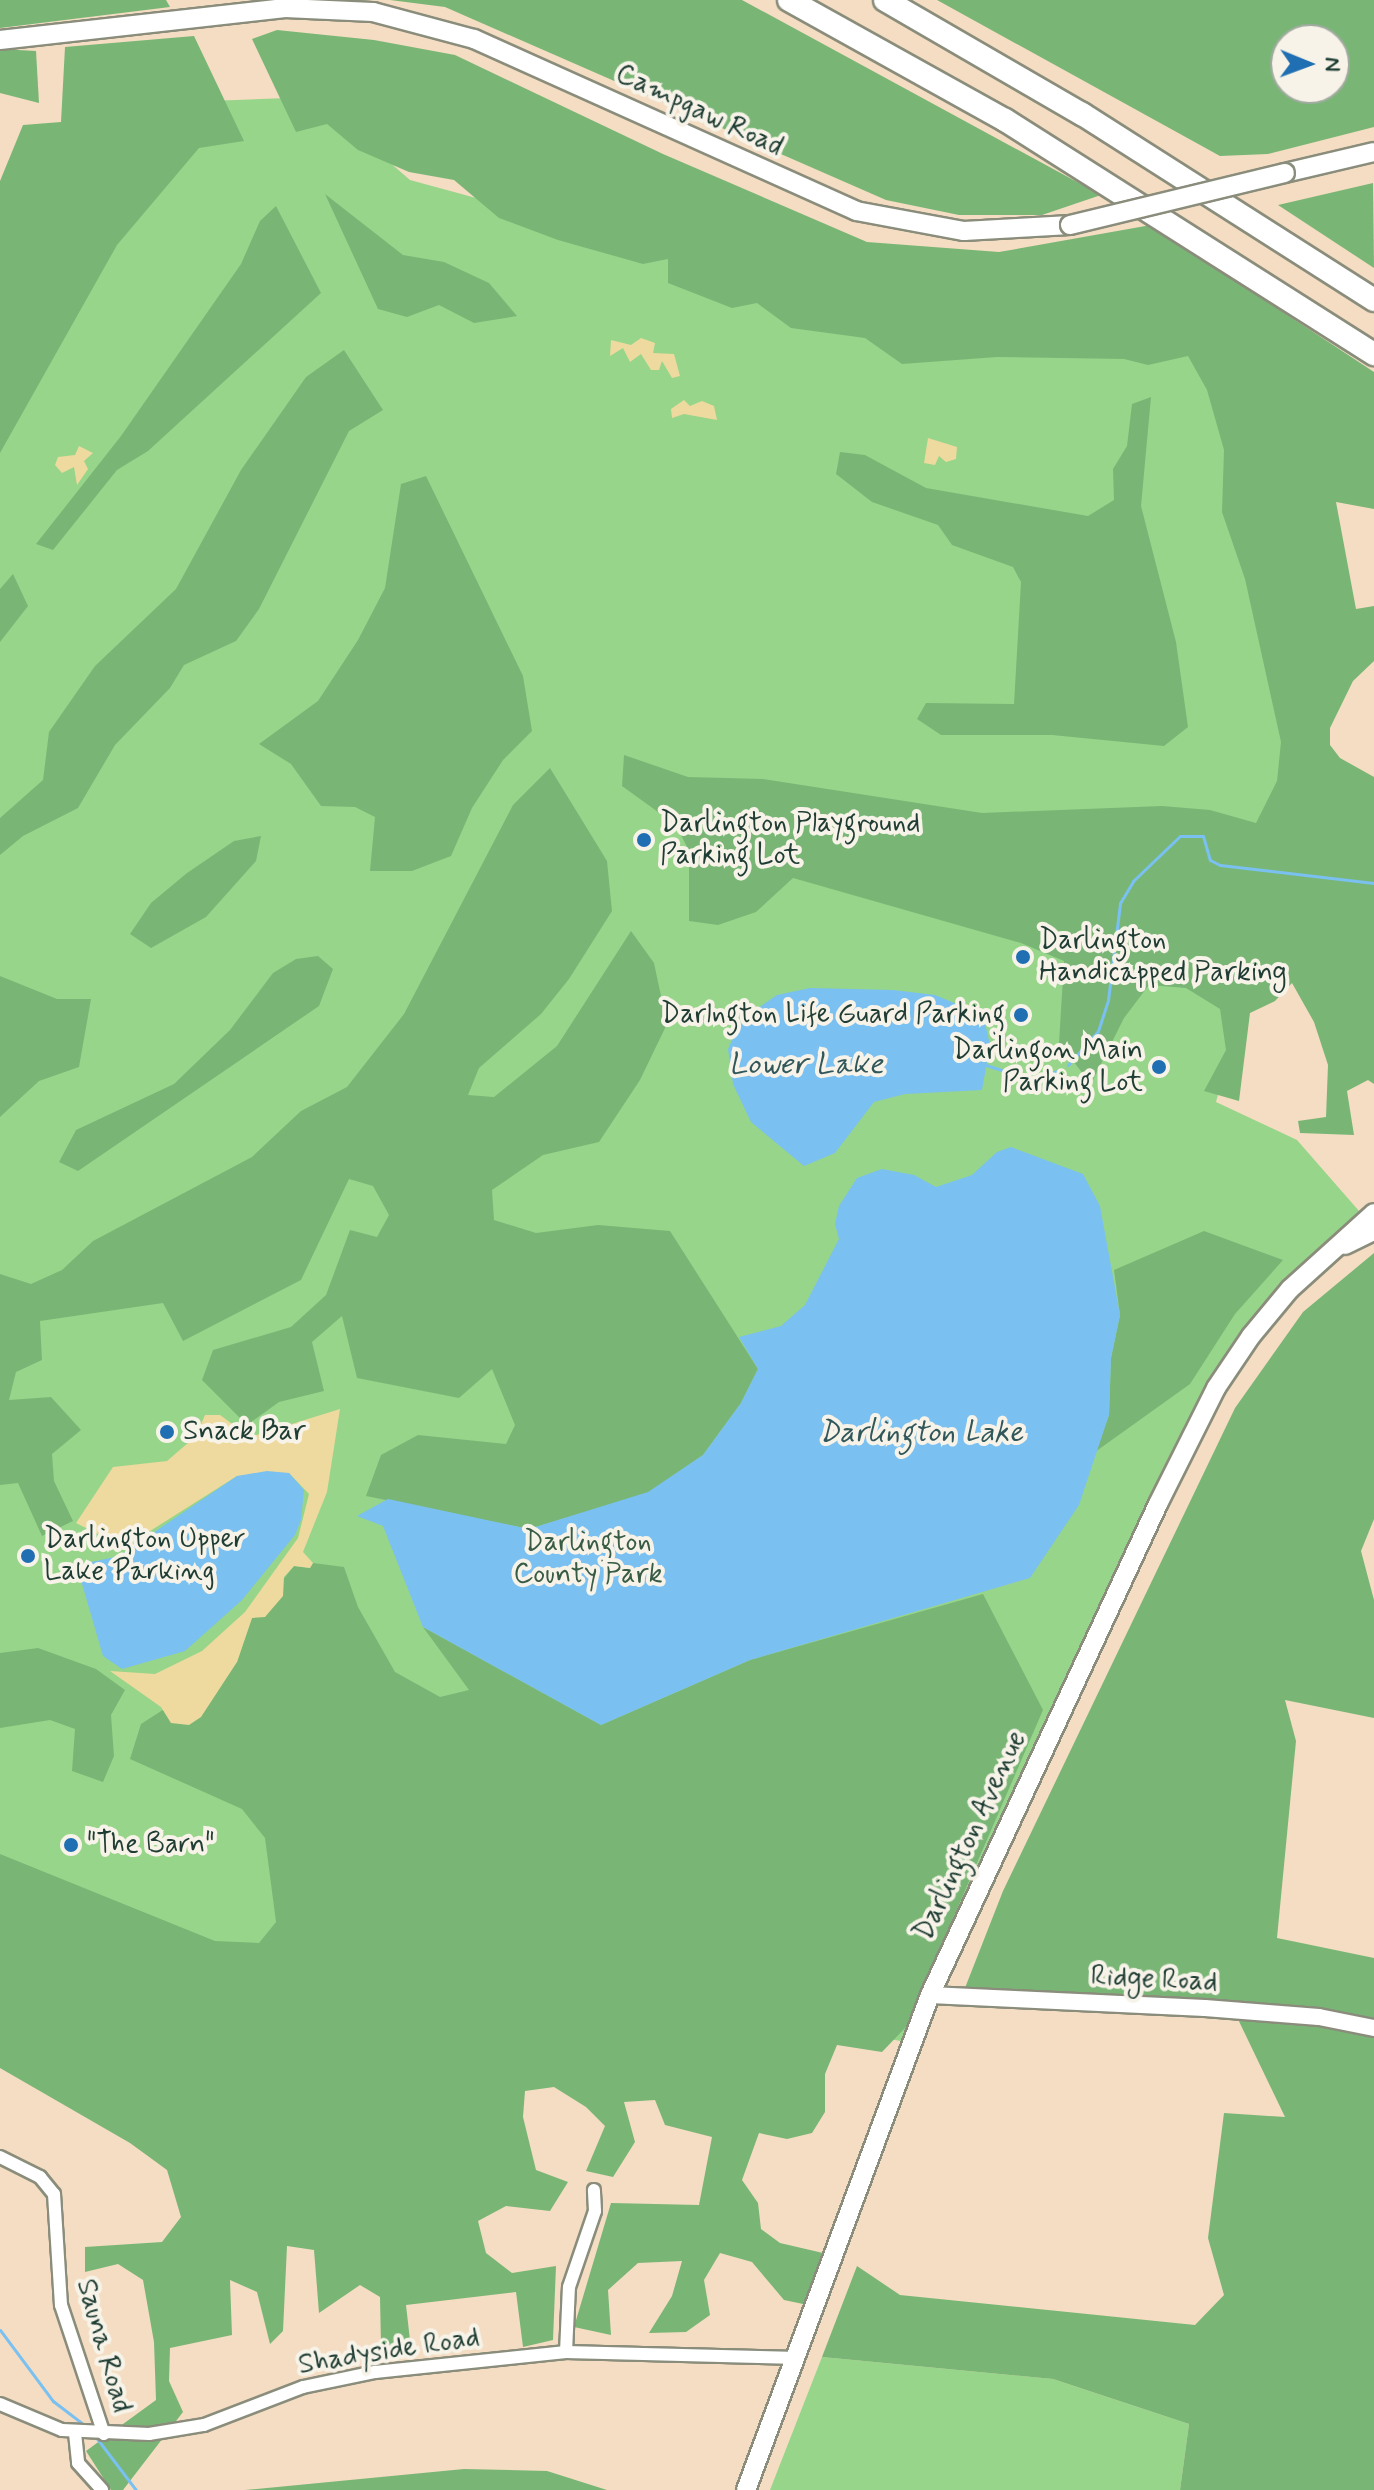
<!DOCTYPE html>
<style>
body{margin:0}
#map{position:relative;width:1374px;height:2490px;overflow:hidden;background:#f4ddc2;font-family:Mynerve,sans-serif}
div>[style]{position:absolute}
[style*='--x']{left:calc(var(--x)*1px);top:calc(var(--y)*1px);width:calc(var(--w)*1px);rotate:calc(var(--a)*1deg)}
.green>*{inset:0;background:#97d58a}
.forest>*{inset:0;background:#79b676}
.sand>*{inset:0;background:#eeda9e}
.water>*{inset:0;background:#7ac0f1}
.stream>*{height:3px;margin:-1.5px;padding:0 1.5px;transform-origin:1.5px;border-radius:1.5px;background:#7ac0f1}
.roads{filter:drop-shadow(2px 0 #8a8d7b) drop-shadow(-2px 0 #8a8d7b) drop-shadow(0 2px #8a8d7b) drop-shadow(0 -2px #8a8d7b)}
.minor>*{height:12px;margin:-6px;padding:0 6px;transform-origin:6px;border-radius:6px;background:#fff}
.tertiary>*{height:16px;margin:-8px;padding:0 8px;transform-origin:8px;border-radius:8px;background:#fff}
.secondary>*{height:18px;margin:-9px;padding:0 9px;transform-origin:9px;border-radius:9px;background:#fff}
.motorway>*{height:22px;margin:-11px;padding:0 11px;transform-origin:11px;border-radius:11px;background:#fff}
.bridges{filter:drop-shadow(2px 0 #8a8d7b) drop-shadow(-2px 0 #8a8d7b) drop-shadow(0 2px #8a8d7b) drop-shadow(0 -2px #8a8d7b)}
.secondary-bridge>*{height:18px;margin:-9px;padding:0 9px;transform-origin:9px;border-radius:9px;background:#fff}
.dots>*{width:22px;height:22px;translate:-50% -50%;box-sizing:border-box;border:4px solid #f7f3e8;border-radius:50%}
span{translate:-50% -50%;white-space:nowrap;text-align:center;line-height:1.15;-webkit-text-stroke:8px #f7f3e8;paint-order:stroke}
.street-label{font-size:28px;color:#1f3d34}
.poi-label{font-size:28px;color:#1f3d34}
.left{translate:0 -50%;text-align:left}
.right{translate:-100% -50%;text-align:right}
.park-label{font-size:28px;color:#375b45}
.water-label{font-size:30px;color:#31575a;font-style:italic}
.north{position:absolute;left:1270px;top:24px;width:80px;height:80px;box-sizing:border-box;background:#f7f3e8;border:2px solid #a1aaa0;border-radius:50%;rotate:91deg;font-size:22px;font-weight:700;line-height:32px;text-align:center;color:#1f3d34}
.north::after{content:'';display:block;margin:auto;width:28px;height:36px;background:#1f6fb2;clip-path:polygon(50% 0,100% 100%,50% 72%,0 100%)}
</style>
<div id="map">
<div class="green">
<i style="clip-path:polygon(314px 97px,410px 180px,679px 253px,1184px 348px,1213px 366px,1290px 679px,1271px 905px,1216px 1102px,1297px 1140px,1366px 1219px,1233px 1361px,912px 2043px,867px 2035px,664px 2069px,0 1885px,0 408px,209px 101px)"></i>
<i style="clip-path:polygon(822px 2357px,1053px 2379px,1189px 2424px,1180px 2490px,770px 2490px)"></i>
</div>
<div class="forest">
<i style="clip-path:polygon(0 0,166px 0,170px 7px,0 28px)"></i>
<i style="clip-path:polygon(390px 0,742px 0,1101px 195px,1042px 215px,959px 215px,886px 200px,445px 7px)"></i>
<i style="clip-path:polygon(evenodd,937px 0,1374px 0,1374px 127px,1268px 154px,1220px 156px,937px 0,1286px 40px,1334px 40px,1334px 88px,1286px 88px,1286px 40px)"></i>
<i style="clip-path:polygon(277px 30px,374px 40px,455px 55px,663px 154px,867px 242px,999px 252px,1151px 225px,1374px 372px,1374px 509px,1336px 502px,1356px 609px,1374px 606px,1374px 661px,1353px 681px,1330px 728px,1330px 745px,1340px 758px,1374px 777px,1374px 1084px,1368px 1080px,1347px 1091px,1354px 1135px,1300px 1133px,1298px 1121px,1326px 1117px,1328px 1065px,1314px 1022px,1292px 983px,1275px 1001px,1250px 1013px,1239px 1101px,1204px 1091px,1226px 1050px,1220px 1009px,1186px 988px,1149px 985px,1124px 1018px,1091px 1084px,1059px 1043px,1064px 961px,1021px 943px,793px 878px,756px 912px,718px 925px,689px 921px,689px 851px,676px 825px,622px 786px,624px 755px,688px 777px,763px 779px,982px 813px,1162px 806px,1210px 810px,1256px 823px,1277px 781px,1281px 742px,1245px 579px,1222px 512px,1224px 450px,1207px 390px,1188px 356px,1148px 365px,1124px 359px,997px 357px,902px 364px,865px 338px,791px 328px,757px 303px,732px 308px,668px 283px,668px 259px,643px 264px,558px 240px,499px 218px,454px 180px,409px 172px,358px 150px,327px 124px,296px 132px,252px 39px)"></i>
<i style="clip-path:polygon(194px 36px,244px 141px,199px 148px,117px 245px,0 453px,0 181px,23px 125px,61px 122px,65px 47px)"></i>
<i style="clip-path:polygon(0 49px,36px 51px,39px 103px,0 93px)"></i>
<i style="clip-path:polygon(1373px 183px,1374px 268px,1278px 205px)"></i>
<i style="clip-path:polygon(325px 194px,403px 255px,444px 262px,489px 283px,517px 316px,474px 323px,439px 305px,407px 317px,378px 309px)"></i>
<i style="clip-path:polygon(276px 206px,321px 293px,148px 451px,117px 470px,53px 550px,36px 544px,121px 436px,241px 264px,260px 221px)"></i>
<i style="clip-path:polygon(344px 350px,383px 410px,349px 431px,259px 609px,236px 641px,184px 665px,170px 688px,115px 745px,78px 808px,23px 836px,0 855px,0 818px,43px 780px,49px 732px,95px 666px,176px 589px,241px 470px,306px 377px)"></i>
<i style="clip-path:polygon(1151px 397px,1141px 506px,1176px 642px,1188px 727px,1164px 746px,1052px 735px,941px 735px,917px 719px,926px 703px,1014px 704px,1021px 582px,1013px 567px,952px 545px,938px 525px,872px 502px,836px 474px,840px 452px,865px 455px,926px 488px,1088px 516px,1114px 500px,1113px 469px,1127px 446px,1132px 404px)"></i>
<i style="clip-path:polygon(426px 476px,523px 676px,532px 731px,503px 760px,472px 808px,451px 856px,412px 871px,370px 871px,375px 817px,355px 807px,321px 806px,291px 764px,259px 744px,318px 701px,358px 640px,385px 588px,401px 484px)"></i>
<i style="clip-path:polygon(13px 574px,28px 606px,0 642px,0 589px)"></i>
<i style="clip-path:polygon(550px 768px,607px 861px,612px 911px,569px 979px,541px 1014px,479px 1068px,468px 1095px,494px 1097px,557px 1046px,631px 931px,654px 963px,667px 1024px,640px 1080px,599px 1142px,543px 1155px,492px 1190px,494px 1220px,536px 1233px,598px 1225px,670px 1231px,758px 1369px,741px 1403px,703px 1455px,648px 1493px,529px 1529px,366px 1496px,381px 1455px,418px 1435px,506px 1444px,515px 1425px,492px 1369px,459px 1398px,357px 1378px,342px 1316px,312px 1342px,324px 1391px,279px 1402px,247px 1425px,202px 1380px,213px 1350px,291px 1327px,326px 1295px,350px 1230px,377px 1237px,389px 1215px,373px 1186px,349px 1179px,301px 1280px,183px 1341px,163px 1303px,40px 1321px,42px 1360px,16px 1372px,9px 1400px,51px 1397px,81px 1430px,52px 1454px,54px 1481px,73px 1521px,42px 1536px,18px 1483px,0 1485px,0 1274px,31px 1284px,62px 1270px,93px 1241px,252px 1157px,301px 1111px,347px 1087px,404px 1014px,513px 805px)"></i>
<i style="clip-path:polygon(261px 836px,256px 861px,206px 917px,151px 948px,130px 934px,151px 903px,187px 873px,234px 841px)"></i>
<i style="clip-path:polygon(318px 956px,333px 969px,319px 1006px,78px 1171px,59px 1162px,76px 1130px,174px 1084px,230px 1030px,273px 973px,296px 959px)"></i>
<i style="clip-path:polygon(0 976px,57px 999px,91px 999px,79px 1067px,39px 1081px,0 1117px)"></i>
<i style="clip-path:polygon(1204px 1231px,1283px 1260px,1235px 1314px,1190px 1384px,1095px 1452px,1109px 1415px,1111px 1358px,1120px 1315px,1114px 1270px)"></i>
<i style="clip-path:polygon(1374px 1253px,1374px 1519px,1361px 1551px,1374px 1600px,1374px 1718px,1285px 1700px,1296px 1741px,1277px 1938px,1374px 1958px,1374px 2490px,1180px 2490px,1189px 2424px,1053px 2379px,822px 2357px,857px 2266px,900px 2295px,1195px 2325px,1224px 2295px,1208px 2238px,1224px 2113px,1285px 2117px,1235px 2013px,963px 1993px,1003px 1891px,1235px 1408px,1303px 1312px)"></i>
<i style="clip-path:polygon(313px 1563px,344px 1567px,358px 1607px,395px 1672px,440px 1697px,469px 1690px,423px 1627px,601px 1725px,750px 1660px,983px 1594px,1043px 1710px,906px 2027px,882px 2052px,837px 2045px,825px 2074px,825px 2112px,812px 2133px,787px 2139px,759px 2133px,742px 2180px,758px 2203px,761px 2229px,780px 2243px,823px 2253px,803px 2304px,784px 2300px,752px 2262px,720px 2253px,704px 2280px,710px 2315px,686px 2332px,649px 2333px,672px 2296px,682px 2261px,638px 2263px,608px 2290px,611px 2335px,574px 2327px,611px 2203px,699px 2205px,712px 2137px,665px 2125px,655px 2100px,624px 2102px,635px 2142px,613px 2177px,586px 2171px,605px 2126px,586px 2107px,554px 2087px,525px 2091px,523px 2117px,536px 2170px,568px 2182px,550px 2211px,506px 2206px,478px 2221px,486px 2253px,512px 2273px,556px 2266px,553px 2340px,523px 2347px,516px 2292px,406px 2305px,411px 2349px,381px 2346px,380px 2297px,360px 2285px,319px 2313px,314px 2250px,287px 2246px,283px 2331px,270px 2344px,257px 2292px,230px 2280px,232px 2335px,170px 2348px,169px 2381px,183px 2412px,123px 2490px,111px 2490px,86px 2451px,156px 2400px,154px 2342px,143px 2280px,118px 2264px,85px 2272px,85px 2247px,162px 2242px,181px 2217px,167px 2170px,130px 2143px,0 2068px,0 1854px,215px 1941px,259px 1943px,276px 1922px,265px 1838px,242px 1809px,130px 1759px,141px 1724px,237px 1662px,252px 1618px,294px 1566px,310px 1568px)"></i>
<i style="clip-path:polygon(38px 1648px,96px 1669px,125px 1690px,111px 1715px,114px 1756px,103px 1782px,72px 1771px,75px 1729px,50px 1720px,0 1728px,0 1653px)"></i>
<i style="clip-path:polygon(464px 2469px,547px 2471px,607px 2490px,245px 2490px)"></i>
</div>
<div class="sand">
<i style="clip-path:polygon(641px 338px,655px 343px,653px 353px,674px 354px,680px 376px,672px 378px,662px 361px,659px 370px,651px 370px,641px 354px,630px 362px,623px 348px,610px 356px,611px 340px,631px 345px)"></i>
<i style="clip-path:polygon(684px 400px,690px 406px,702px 401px,714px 406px,717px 420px,684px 414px,672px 418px,671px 409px)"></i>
<i style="clip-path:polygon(928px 438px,957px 447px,956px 459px,946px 462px,939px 456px,935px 465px,924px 463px)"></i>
<i style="clip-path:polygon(79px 446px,93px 453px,84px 461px,88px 469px,77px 485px,74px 467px,62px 473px,55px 465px,58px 457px,75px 455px)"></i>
<i style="clip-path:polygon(340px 1409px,327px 1492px,303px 1552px,313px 1563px,310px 1568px,294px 1566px,284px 1577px,283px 1596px,265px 1617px,252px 1618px,237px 1662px,201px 1717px,189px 1725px,171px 1723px,161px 1707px,110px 1671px,155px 1674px,202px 1651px,245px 1612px,298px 1538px,309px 1494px,289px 1473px,237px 1476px,128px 1545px,110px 1549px,104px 1537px,76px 1523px,113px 1467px,167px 1461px,196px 1436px,205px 1415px,220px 1415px,250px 1437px)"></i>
</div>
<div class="water">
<i style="clip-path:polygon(810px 988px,893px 990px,935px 995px,959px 1005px,985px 1023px,990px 1045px,982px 1090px,905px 1094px,874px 1102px,835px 1153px,804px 1166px,751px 1122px,733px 1084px,728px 1049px,742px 1019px,777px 995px)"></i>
<i style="clip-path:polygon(1011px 1147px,1083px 1174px,1100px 1206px,1120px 1315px,1111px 1358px,1109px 1415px,1079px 1505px,1030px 1578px,750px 1660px,601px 1725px,423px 1627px,383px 1526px,357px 1516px,388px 1499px,529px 1529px,648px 1492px,703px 1455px,741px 1403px,758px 1369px,739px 1337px,781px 1326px,805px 1305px,839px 1239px,835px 1224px,839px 1206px,857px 1178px,882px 1169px,914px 1175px,936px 1187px,972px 1175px,997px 1152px)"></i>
<i style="clip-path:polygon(267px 1471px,289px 1473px,304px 1490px,301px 1520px,295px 1535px,242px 1600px,185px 1651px,122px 1669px,103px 1656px,80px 1577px,87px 1563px,119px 1556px,237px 1476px)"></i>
</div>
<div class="stream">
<i style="--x:986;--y:1065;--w:52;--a:18.1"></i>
<i style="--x:1035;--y:1081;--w:23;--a:-25"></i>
<i style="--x:1068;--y:1065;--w:45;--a:-48.6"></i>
<i style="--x:1098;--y:1031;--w:33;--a:-72"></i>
<i style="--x:1108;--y:1000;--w:98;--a:-82.9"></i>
<i style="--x:1120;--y:903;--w:26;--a:-59"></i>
<i style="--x:1133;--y:881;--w:65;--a:-43.8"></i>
<i style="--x:1180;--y:836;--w:23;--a:0"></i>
<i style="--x:1203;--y:836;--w:25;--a:74"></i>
<i style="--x:1210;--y:860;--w:11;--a:27"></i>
<i style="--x:1220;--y:865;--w:155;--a:6.7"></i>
<i style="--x:0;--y:2330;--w:89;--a:53.3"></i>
<i style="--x:53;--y:2401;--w:43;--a:37.4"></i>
<i style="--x:95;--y:2436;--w:68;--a:52.8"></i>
</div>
<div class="roads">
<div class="minor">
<i style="--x:0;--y:2157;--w:45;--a:26.6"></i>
<i style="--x:40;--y:2177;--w:22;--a:51"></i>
<i style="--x:54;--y:2194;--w:111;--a:86.4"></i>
<i style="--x:61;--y:2305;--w:136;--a:71.6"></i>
<i style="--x:566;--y:2352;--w:65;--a:-87.4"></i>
<i style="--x:569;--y:2287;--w:80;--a:-71.1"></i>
<i style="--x:595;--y:2211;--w:21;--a:-93"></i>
<i style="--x:0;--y:2404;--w:67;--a:22.8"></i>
<i style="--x:62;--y:2430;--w:87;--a:2.6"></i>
<i style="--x:149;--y:2434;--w:56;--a:-9.3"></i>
<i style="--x:204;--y:2425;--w:106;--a:-21"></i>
<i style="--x:303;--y:2387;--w:74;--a:-11.8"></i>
<i style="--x:375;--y:2372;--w:192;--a:-6"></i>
<i style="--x:566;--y:2352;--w:232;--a:1.5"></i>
<i style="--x:75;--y:2433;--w:30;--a:84"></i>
<i style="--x:78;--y:2463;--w:36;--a:48"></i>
</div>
<div class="tertiary">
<i style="--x:930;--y:1995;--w:275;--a:2.7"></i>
<i style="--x:1205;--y:2008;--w:114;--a:4.5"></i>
<i style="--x:1319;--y:2017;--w:56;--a:11.3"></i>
</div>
<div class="secondary">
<i style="--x:0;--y:40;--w:287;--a:-6.4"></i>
<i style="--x:285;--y:8;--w:88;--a:2.6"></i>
<i style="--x:373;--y:12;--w:105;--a:15"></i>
<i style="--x:474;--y:39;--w:419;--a:24.2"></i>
<i style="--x:856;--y:211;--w:110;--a:10.5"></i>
<i style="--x:964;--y:231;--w:106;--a:-3.2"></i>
<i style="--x:1285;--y:173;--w:91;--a:-13.3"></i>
<i style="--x:1345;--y:1245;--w:32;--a:-26"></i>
<i style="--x:746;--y:2490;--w:528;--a:-69.61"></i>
<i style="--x:930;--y:1995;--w:541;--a:-65.09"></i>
<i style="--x:1158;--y:1504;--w:130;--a:-63.4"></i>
<i style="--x:1216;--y:1388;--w:63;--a:-56.1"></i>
<i style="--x:1251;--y:1336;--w:61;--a:-50.3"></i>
<i style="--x:1290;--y:1289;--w:113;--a:-42.1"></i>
</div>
<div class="motorway">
<i style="--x:789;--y:0;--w:247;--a:29.1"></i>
<i style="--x:1005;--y:120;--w:437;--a:32.4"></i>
<i style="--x:885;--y:0;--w:228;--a:30.1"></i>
<i style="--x:1082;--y:114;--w:346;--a:32.5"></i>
</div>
</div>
<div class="bridges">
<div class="secondary-bridge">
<i style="--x:1070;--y:225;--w:221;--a:-13.6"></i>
</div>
</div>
<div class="dots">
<i style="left:644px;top:840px;background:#1f6fb2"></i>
<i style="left:1023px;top:957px;background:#1f6fb2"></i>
<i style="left:1021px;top:1015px;background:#1f6fb2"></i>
<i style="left:1159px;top:1067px;background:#1f6fb2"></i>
<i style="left:167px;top:1432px;background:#1f6fb2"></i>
<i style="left:28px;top:1556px;background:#1f6fb2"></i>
<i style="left:71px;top:1845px;background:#1f6fb2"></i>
</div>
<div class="street-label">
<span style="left:699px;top:111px;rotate:25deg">Campgaw Road</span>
<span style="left:971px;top:1836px;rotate:-65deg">Darlington Avenue</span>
<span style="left:1154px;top:1980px;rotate:3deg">Ridge Road</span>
<span style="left:103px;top:2346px;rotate:74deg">Sauna Road</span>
<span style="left:389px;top:2352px;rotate:-9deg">Shadyside Road</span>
</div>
<div class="poi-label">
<span class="left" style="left:660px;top:840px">Darlington Playground<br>Parking Lot</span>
<span class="left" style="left:1039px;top:957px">Darlington<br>Handicapped Parking</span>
<span class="right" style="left:1005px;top:1015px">Darlngton Life Guard Parking</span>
<span class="right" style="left:1143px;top:1067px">Darlingon Main<br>Parking Lot</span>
<span class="left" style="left:183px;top:1432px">Snack Bar</span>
<span class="left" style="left:44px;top:1556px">Darlington Upper<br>Lake Parking</span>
<span class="left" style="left:87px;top:1845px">"The Barn"</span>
</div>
<div class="park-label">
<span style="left:588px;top:1559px">Darlington<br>County Park</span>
</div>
<div class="water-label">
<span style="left:806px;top:1065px">Lower Lake</span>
<span style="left:921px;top:1433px">Darlington Lake</span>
</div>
<div class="north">N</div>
</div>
